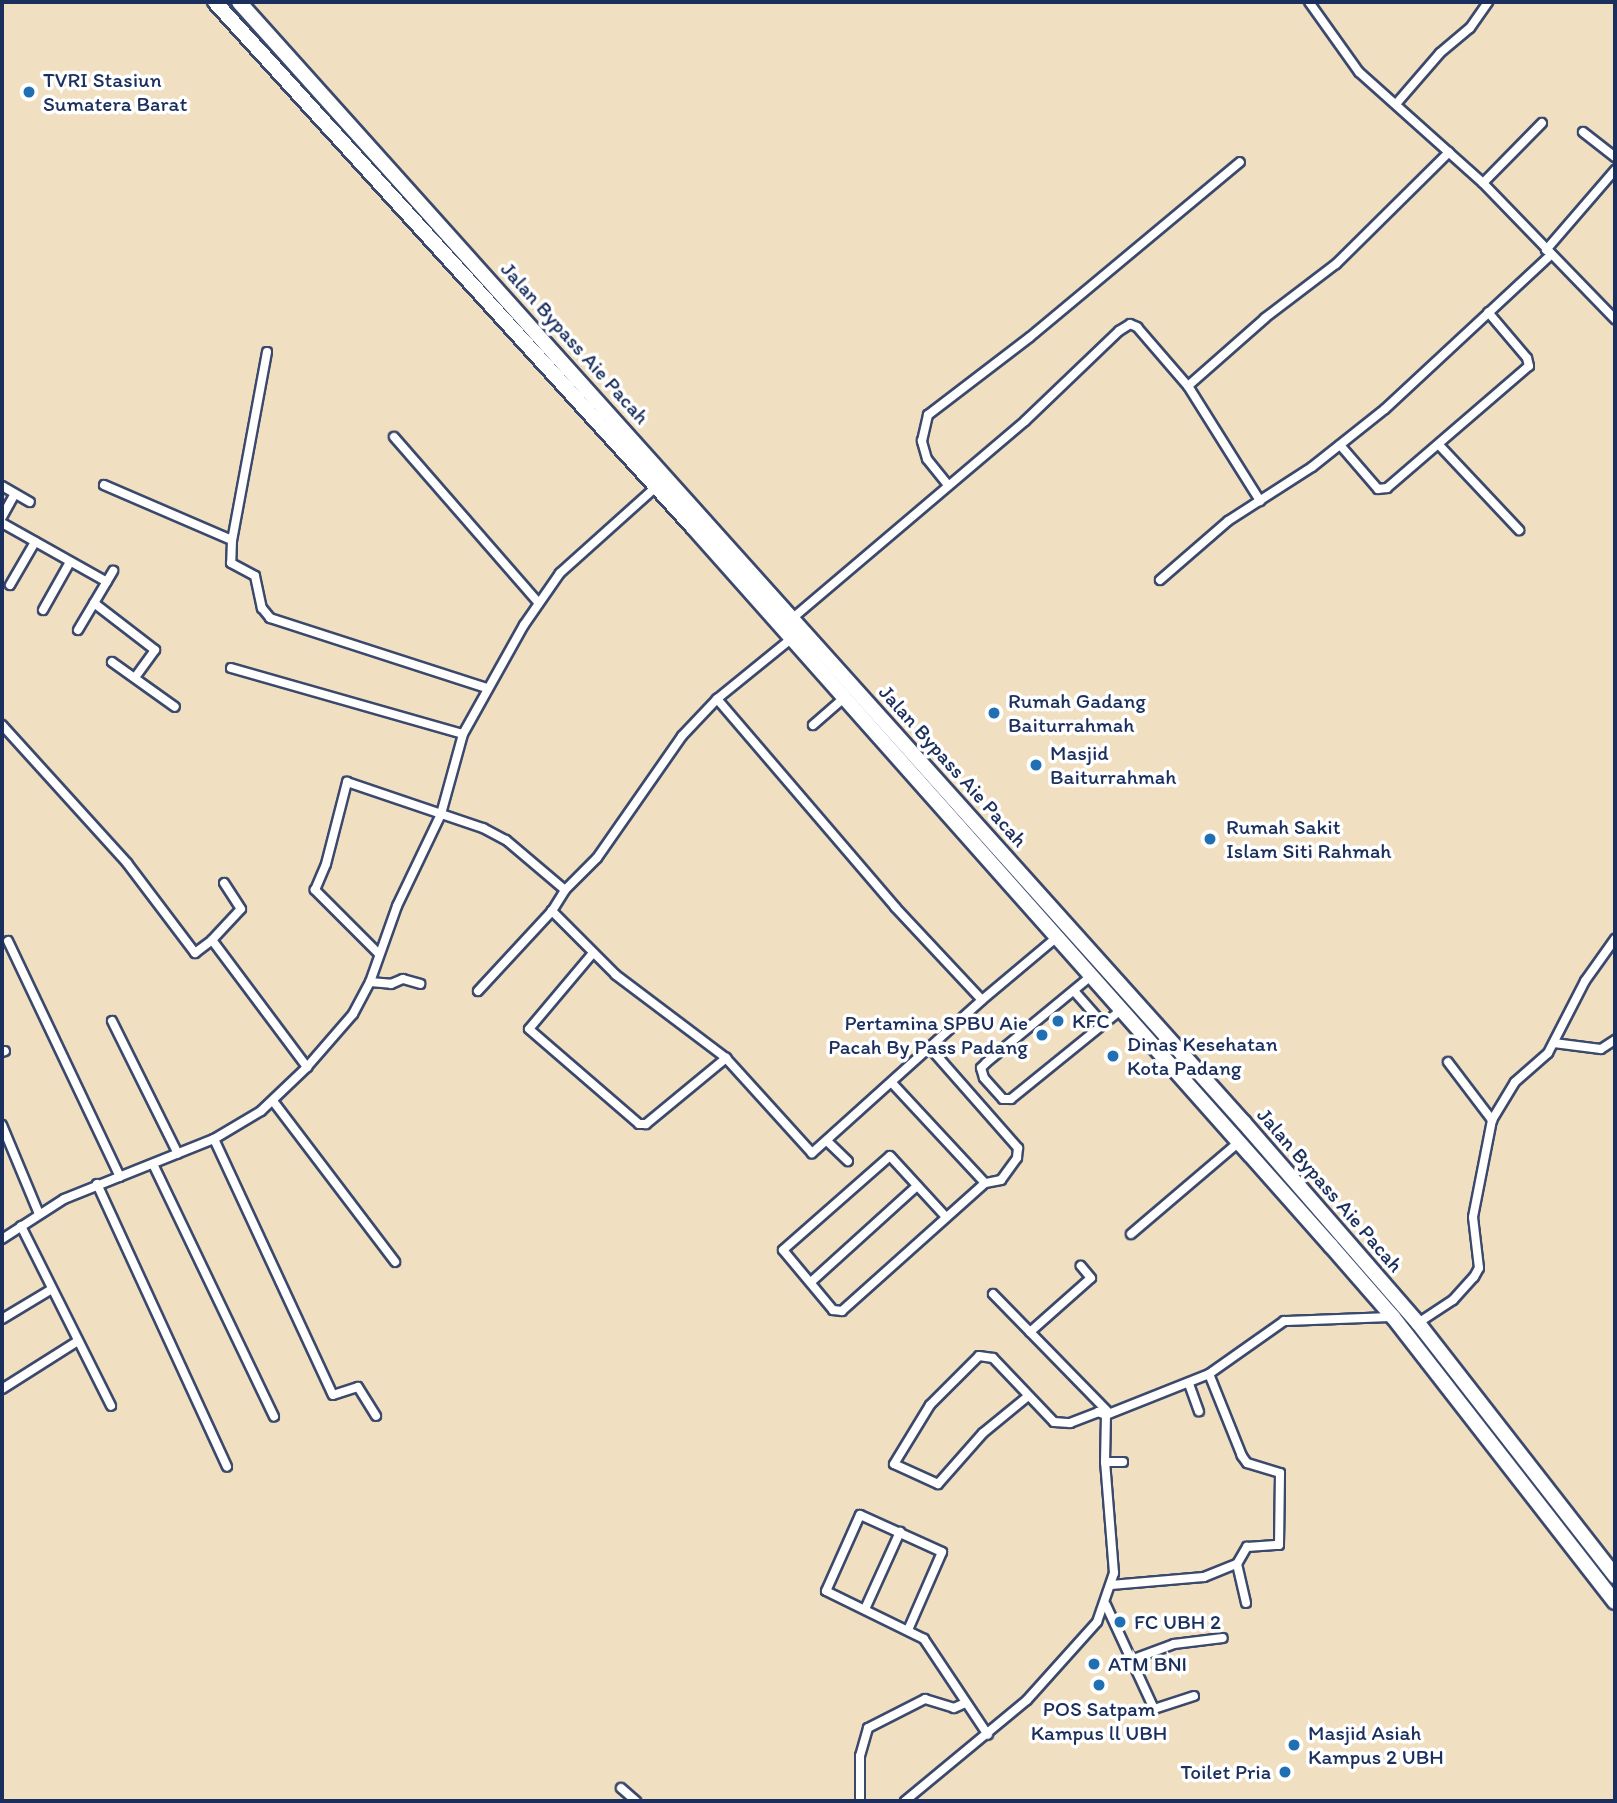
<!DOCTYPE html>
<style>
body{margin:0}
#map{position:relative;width:1617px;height:1803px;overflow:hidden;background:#f0dfc0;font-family:Itim,sans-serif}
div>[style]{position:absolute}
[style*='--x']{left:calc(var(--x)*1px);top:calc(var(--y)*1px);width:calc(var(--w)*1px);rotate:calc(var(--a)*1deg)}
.roads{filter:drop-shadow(2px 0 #3b496d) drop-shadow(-2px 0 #3b496d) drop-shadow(0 2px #3b496d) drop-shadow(0 -2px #3b496d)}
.minor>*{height:8px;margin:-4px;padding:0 4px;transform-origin:4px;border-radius:4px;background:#fff}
.trunk>*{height:14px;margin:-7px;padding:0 7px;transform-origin:7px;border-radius:7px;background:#fff}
.dots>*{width:19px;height:19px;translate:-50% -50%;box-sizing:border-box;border:4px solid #fff;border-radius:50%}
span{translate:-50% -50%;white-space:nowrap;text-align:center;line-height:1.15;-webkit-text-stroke:7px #fff;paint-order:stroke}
.poi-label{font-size:21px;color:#1b2f5e}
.left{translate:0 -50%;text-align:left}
.right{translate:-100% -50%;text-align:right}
.street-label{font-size:21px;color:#1b2f5e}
.frame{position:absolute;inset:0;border:4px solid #1b2f5e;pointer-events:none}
</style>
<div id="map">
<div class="roads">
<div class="minor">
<i style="--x:1309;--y:2;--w:86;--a:54.5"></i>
<i style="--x:1359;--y:72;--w:166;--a:41.8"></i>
<i style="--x:1483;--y:183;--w:190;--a:45.9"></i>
<i style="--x:1396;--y:104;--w:67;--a:-49.2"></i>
<i style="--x:1440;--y:53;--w:39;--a:-40"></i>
<i style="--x:1470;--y:28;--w:32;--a:-55"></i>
<i style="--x:1583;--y:132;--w:41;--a:38"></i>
<i style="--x:1483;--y:183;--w:84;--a:-45.5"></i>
<i style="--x:1546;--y:250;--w:106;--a:-49.2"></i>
<i style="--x:267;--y:352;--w:191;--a:100.5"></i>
<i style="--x:232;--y:540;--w:23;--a:92"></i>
<i style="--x:231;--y:563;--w:27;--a:28"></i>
<i style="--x:255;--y:576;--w:33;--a:78"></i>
<i style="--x:262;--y:608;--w:13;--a:51"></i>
<i style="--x:270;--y:618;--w:228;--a:17.9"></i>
<i style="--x:1188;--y:386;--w:136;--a:57.9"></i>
<i style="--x:394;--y:437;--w:219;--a:48.9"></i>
<i style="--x:1340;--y:445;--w:58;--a:49.2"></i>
<i style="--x:1378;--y:489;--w:9;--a:-6"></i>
<i style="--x:1387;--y:488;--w:187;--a:-40.7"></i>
<i style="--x:1529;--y:366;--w:8;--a:-104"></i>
<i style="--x:1527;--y:358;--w:60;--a:-130.3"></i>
<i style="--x:1439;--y:445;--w:117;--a:46.7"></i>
<i style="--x:104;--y:485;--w:139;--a:23.3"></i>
<i style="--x:948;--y:485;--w:33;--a:-129"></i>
<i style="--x:927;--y:459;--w:19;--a:-106"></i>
<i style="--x:922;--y:441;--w:27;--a:-77"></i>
<i style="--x:928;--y:415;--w:128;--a:-37.4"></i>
<i style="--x:1030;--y:337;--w:273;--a:-39.8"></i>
<i style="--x:2;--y:486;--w:32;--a:30"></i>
<i style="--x:2;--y:517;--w:26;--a:-61"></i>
<i style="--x:2;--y:523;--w:120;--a:29.3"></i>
<i style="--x:1160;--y:580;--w:90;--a:-40.9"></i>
<i style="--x:1228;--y:521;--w:100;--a:-32.7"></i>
<i style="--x:1312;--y:467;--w:93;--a:-38.5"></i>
<i style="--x:1385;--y:409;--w:226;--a:-42.9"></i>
<i style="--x:10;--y:585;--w:50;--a:-59.8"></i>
<i style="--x:94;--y:603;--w:77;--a:37.6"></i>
<i style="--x:155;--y:650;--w:34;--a:126"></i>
<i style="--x:43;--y:610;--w:55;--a:-60.6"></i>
<i style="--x:794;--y:617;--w:303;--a:-40.3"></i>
<i style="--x:1025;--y:421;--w:130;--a:-43.8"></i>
<i style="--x:1119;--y:331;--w:13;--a:-32"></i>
<i style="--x:1130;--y:324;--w:8;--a:23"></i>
<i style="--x:1137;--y:327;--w:78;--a:49.2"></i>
<i style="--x:1188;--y:386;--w:103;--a:-41.4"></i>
<i style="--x:1265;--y:318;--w:89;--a:-37.3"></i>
<i style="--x:1336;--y:264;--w:159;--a:-44.7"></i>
<i style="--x:78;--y:630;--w:69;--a:-59.3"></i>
<i style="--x:112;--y:662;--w:77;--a:35.5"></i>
<i style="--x:231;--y:668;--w:241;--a:15.9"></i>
<i style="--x:717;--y:699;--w:274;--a:49.4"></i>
<i style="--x:895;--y:907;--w:127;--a:46.9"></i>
<i style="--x:982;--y:1000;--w:229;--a:138"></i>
<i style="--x:812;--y:1153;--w:128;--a:-132.2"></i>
<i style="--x:726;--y:1058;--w:138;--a:-143"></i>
<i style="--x:616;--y:975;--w:91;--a:-135"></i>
<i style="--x:552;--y:911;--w:25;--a:-58"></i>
<i style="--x:565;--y:890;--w:45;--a:-45"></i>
<i style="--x:597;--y:858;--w:149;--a:-55.1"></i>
<i style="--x:682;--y:736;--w:51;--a:-46.6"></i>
<i style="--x:717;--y:699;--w:97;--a:-39.1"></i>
<i style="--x:2;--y:725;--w:186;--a:47.8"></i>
<i style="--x:127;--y:863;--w:113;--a:52.9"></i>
<i style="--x:195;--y:953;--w:21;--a:-37"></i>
<i style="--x:212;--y:940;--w:159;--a:53.2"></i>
<i style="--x:813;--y:725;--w:43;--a:-41.2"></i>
<i style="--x:212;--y:940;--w:42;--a:-46.9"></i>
<i style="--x:241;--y:909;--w:31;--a:-123"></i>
<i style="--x:8;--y:941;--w:261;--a:64.6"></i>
<i style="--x:593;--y:953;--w:99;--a:130.1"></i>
<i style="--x:529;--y:1029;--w:145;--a:40.8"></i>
<i style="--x:639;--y:1124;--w:7;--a:0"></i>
<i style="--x:646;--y:1124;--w:104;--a:-39.5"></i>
<i style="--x:379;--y:954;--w:91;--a:-135"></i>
<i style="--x:315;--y:890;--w:28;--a:-67"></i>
<i style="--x:326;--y:864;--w:85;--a:-75.6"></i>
<i style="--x:347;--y:782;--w:144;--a:18.7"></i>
<i style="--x:483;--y:828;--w:26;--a:28"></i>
<i style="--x:506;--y:840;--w:77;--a:40.3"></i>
<i style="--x:1091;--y:976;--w:136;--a:140.4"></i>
<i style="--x:986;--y:1063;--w:7;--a:135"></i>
<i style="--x:981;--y:1068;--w:10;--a:73"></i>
<i style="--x:984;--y:1078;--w:28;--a:48"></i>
<i style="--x:1003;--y:1099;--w:8;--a:0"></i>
<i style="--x:1011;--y:1099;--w:141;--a:-39"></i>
<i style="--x:370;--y:982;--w:21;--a:5"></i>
<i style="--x:391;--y:984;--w:13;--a:-23"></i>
<i style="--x:403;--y:979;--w:18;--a:16"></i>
<i style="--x:478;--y:991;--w:109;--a:-47.2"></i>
<i style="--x:1074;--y:991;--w:45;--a:48.6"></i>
<i style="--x:982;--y:1000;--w:98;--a:-40"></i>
<i style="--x:112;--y:1021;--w:148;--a:63.6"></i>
<i style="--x:1554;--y:1043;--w:47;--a:7.3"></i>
<i style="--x:1601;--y:1049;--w:17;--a:-33"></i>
<i style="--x:931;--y:1049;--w:132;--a:48.7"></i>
<i style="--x:1018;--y:1148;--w:10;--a:96"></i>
<i style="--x:1017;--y:1158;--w:27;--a:126"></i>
<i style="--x:1001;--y:1180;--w:16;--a:169"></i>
<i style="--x:2;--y:1052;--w:3;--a:-18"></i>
<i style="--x:1448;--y:1062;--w:73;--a:52.8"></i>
<i style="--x:893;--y:1084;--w:135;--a:47.1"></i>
<i style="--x:985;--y:1183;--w:192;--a:138.2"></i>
<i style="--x:842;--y:1311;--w:9;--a:-174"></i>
<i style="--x:833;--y:1310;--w:78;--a:-129.8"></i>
<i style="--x:783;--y:1250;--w:142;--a:-41.3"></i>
<i style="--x:890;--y:1156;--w:83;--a:47.4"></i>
<i style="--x:273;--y:1101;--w:202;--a:52.8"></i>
<i style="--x:2;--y:1125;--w:96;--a:67.4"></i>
<i style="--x:214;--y:1139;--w:282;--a:65.1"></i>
<i style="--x:333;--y:1395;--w:26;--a:-18"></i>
<i style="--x:358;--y:1387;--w:34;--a:58"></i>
<i style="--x:827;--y:1141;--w:29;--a:44"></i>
<i style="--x:153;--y:1164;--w:280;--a:64.4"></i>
<i style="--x:97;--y:1184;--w:311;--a:65.3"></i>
<i style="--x:21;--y:1226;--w:201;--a:63.4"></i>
<i style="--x:1131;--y:1234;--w:140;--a:-40.4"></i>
<i style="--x:2;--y:1239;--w:74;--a:-32.8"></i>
<i style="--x:64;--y:1199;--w:162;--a:-21.8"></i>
<i style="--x:214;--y:1139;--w:55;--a:-30.8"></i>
<i style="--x:261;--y:1111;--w:64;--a:-43.7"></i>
<i style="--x:307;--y:1067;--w:70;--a:-49"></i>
<i style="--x:353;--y:1014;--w:36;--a:-62"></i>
<i style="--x:370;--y:982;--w:81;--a:-70.4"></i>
<i style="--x:397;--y:906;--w:102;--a:-64.4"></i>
<i style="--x:441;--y:814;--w:83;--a:-74.6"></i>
<i style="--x:463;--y:734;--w:125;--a:-60.8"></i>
<i style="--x:524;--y:625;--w:63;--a:-55.3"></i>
<i style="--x:560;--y:573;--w:129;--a:-41.9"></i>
<i style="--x:811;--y:1282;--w:143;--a:-42.2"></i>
<i style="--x:993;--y:1294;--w:166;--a:45.7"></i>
<i style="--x:2;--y:1319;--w:58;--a:-31"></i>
<i style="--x:1418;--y:1323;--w:42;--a:-33.3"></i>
<i style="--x:1453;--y:1300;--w:31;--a:-48"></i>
<i style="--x:1474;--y:1277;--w:10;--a:-61"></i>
<i style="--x:1479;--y:1268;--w:51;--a:-96.7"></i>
<i style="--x:1473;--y:1217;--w:99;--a:-78.9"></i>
<i style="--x:1492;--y:1120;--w:44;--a:-58.8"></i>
<i style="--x:1515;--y:1082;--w:44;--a:-41.3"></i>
<i style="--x:1548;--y:1053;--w:81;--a:-62.8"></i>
<i style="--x:1585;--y:981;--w:52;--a:-54.5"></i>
<i style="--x:1030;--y:1332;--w:81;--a:-41.5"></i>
<i style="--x:1091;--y:1278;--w:16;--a:-130"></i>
<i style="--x:1189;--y:1384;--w:29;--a:70"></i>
<i style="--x:2;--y:1389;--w:90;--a:-32.3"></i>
<i style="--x:1027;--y:1397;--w:57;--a:140.7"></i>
<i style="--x:983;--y:1433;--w:68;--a:131.4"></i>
<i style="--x:938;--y:1484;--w:48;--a:-155.6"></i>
<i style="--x:894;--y:1464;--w:69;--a:-58.6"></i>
<i style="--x:930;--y:1405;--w:69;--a:-45"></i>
<i style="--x:979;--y:1356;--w:14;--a:8"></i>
<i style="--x:993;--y:1358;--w:88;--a:46.4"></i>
<i style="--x:1054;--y:1422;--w:16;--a:4"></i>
<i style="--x:1070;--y:1423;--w:30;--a:-21"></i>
<i style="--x:1098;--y:1412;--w:9;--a:21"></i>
<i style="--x:1105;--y:1462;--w:18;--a:0"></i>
<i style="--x:1237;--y:1564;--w:40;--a:77"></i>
<i style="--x:1111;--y:1585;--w:93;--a:-4.9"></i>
<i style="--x:1204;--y:1577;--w:35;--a:-22"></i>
<i style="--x:1237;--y:1564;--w:20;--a:-60"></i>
<i style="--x:1247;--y:1547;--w:32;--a:-4"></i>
<i style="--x:1279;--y:1545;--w:72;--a:-89.2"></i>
<i style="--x:1280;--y:1473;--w:34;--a:-163"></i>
<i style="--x:1247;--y:1463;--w:9;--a:-126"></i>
<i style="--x:1242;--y:1456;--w:88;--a:-111.9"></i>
<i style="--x:1106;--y:1605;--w:115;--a:65.2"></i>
<i style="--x:1154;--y:1709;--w:42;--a:-18"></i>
<i style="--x:865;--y:1609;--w:85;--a:-65.6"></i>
<i style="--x:908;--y:1630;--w:85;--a:-66.4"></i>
<i style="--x:942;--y:1552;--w:90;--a:-155.7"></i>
<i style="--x:860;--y:1515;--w:83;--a:114.1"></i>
<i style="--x:826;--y:1591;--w:109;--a:26.1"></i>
<i style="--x:924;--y:1639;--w:115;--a:56.3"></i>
<i style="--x:1131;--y:1660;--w:46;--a:-20.4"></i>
<i style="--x:1174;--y:1644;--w:49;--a:-7"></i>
<i style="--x:621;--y:1788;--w:20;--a:41"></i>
<i style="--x:860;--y:1801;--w:45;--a:-90"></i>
<i style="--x:860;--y:1756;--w:29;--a:-74"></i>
<i style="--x:868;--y:1728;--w:64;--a:-27"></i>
<i style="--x:925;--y:1699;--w:30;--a:17"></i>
<i style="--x:954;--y:1708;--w:12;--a:-24"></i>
<i style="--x:905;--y:1801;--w:158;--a:-39.6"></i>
<i style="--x:1027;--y:1700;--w:105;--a:-48.1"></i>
<i style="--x:1097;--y:1622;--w:52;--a:-70.9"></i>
<i style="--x:1114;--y:1573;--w:111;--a:-94.6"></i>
<i style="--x:1105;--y:1462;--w:47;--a:-88.8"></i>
<i style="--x:1106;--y:1415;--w:111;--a:-21.7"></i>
<i style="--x:1209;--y:1374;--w:92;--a:-35.2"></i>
<i style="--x:1284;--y:1321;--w:109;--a:-2.1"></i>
</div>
<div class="trunk">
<i style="--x:215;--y:2;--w:709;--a:47.69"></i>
<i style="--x:692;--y:526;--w:963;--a:48.41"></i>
<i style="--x:1331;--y:1246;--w:94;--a:48.9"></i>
<i style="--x:1393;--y:1317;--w:361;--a:52.1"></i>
<i style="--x:239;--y:2;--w:1506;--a:48.12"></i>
<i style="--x:1244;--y:1123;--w:265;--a:49"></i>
<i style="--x:1418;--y:1323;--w:321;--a:52.1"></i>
</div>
</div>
<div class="dots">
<i style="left:29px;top:92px;background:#1f6fb2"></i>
<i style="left:994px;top:713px;background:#1f6fb2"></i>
<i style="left:1036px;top:765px;background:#1f6fb2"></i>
<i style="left:1210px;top:839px;background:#1f6fb2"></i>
<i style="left:1058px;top:1021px;background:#1f6fb2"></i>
<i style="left:1042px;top:1035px;background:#1f6fb2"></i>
<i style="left:1113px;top:1056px;background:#1f6fb2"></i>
<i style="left:1120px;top:1622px;background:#1f6fb2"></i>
<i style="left:1094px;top:1664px;background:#1f6fb2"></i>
<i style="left:1099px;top:1685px;background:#1f6fb2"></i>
<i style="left:1294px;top:1745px;background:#1f6fb2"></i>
<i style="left:1285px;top:1772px;background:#1f6fb2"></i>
</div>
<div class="poi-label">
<span class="left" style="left:43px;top:92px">TVRI Stasiun<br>Sumatera Barat</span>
<span class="left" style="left:1008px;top:713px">Rumah Gadang<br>Baiturrahmah</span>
<span class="left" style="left:1050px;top:765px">Masjid<br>Baiturrahmah</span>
<span class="left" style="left:1226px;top:839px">Rumah Sakit<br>Islam Siti Rahmah</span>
<span class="left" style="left:1072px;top:1021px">KFC</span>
<span class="right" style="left:1028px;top:1035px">Pertamina SPBU Aie<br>Pacah By Pass Padang</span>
<span class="left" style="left:1127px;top:1056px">Dinas Kesehatan<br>Kota Padang</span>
<span class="left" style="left:1134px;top:1622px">FC UBH 2</span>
<span class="left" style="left:1108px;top:1664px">ATM BNI</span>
<span style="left:1099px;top:1721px">POS Satpam<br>Kampus ll UBH</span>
<span class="left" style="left:1308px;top:1745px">Masjid Asiah<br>Kampus 2 UBH</span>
<span class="right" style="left:1271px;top:1772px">Toilet Pria</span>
</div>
<div class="street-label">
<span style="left:575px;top:343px;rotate:48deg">Jalan Bypass Aie Pacah</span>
<span style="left:953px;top:766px;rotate:48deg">Jalan Bypass Aie Pacah</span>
<span style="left:1330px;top:1190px;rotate:49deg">Jalan Bypass Aie Pacah</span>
</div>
<div class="frame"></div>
</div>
